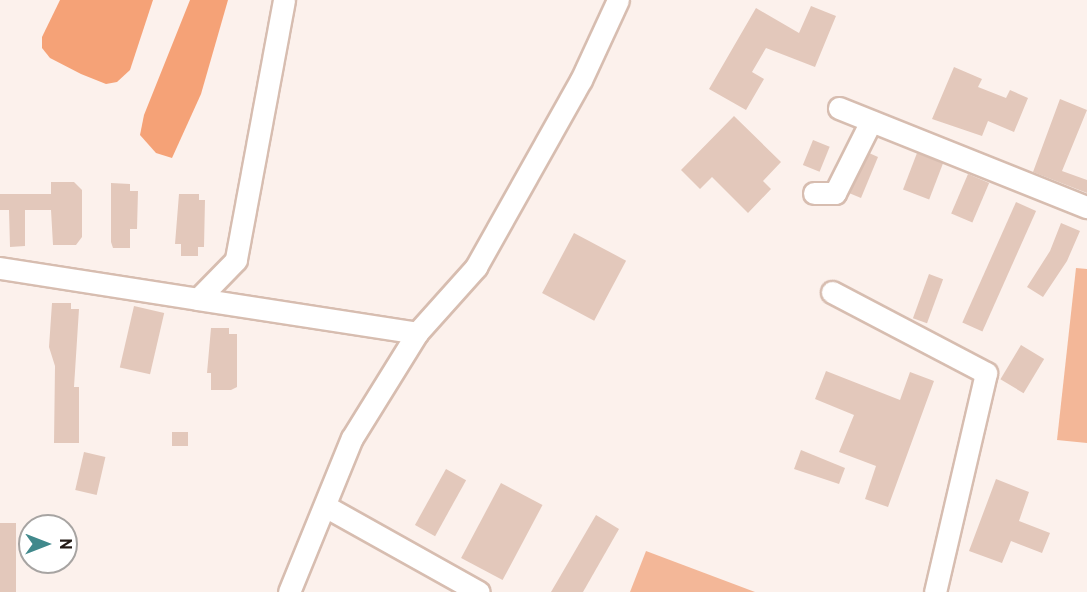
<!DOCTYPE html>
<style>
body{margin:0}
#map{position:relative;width:1087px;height:592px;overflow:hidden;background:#fcf1ec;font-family:Overpass,sans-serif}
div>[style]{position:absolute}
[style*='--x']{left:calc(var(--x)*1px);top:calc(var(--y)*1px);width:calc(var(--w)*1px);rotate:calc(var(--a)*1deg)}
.green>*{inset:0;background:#f3b798}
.water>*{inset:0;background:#f5a277}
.building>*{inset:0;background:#e3c8bb;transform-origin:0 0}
.roads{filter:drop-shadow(2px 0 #d7bdb0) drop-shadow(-2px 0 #d7bdb0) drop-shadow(0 2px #d7bdb0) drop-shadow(0 -2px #d7bdb0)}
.minor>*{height:21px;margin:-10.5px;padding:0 10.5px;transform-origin:10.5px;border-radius:10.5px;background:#fff}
span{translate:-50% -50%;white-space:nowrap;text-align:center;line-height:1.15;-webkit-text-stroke:4.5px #fff;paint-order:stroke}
.north{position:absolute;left:18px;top:514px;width:60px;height:60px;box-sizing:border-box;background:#fff;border:2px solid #a7a4a2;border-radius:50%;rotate:90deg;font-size:16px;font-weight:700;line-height:24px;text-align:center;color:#241b16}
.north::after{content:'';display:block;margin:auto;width:21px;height:27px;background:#41898c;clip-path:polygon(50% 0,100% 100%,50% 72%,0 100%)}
</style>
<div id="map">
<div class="green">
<i style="clip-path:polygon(1076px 268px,1087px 269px,1087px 443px,1057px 440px)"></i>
<i style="clip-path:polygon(646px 551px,755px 592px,630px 592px)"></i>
</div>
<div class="water">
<i style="clip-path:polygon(60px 0,153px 0,130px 70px,117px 82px,106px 84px,81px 74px,50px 58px,42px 48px,42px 37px)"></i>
<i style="clip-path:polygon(190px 0,228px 0,201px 94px,172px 158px,156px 153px,140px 135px,144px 115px)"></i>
</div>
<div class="building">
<i style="clip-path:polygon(811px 6px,836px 16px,815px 67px,766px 48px,752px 72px,764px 79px,746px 110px,709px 89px,756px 8px,799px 33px)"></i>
<i style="clip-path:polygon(954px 67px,982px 79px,978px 87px,1006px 98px,1010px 90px,1028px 98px,1014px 132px,988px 121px,982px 136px,932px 119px)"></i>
<i style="clip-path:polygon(1060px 99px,1087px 110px,1062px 171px,1087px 180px,1087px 193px,1033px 172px)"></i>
<i style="clip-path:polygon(734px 116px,781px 162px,763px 181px,771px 189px,748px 213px,712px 177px,700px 189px,681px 170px)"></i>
<i style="left:813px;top:140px;width:18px;height:27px;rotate:22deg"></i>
<i style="clip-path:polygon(869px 153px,878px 157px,861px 198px,849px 193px)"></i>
<i style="left:917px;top:153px;width:28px;height:39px;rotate:21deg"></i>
<i style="left:968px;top:174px;width:23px;height:43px;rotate:23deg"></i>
<i style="clip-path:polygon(51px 182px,74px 182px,82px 190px,82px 237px,76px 245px,53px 245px,51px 210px,25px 210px,25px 246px,10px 247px,9px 210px,0 210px,0 194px,51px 194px)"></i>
<i style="clip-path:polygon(111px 183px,130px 184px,130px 191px,138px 191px,137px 229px,130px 229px,130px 248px,113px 248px,111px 242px)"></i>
<i style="clip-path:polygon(179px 194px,199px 194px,199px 200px,205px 200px,204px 247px,198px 247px,198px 256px,181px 256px,181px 244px,175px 244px)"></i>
<i style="left:1016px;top:202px;width:22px;height:132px;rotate:24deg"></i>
<i style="clip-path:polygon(1061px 223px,1080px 231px,1067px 261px,1043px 297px,1027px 287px,1050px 251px)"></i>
<i style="left:574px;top:233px;width:59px;height:68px;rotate:28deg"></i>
<i style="left:929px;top:274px;width:15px;height:47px;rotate:20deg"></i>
<i style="clip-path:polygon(52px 303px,71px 303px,71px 309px,79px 309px,74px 387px,79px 387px,79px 443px,54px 443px,55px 366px,49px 347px)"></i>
<i style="left:134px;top:306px;width:31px;height:63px;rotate:13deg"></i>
<i style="clip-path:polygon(211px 328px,229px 328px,229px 334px,237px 334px,237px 387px,231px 390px,211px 390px,211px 373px,207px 373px)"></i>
<i style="left:1021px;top:345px;width:27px;height:40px;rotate:31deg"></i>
<i style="clip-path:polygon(826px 371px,900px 400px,910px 372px,934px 381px,888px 507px,865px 499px,876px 466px,839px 452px,854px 415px,815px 399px)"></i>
<i style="left:172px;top:432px;width:16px;height:14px"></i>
<i style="clip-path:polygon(801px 450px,845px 468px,839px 484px,794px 469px)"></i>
<i style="left:84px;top:452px;width:22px;height:39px;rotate:13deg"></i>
<i style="left:446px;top:469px;width:23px;height:64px;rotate:29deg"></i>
<i style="clip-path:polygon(996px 479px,1029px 492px,1019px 521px,1050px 533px,1042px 553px,1011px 541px,1002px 563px,969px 551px)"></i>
<i style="left:501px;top:483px;width:47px;height:85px;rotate:28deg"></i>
<i style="clip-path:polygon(596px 515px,619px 529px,583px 592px,551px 592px)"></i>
<i style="left:0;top:523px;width:16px;height:69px"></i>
</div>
<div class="roads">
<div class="minor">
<i style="--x:284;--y:0;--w:264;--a:100.5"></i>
<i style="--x:236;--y:260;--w:54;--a:134.3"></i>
<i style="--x:198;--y:299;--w:222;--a:8.8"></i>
<i style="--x:839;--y:108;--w:267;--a:21.8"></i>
<i style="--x:814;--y:193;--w:21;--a:0"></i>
<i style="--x:835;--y:193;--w:80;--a:-63.4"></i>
<i style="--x:0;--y:268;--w:200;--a:8.9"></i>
<i style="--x:832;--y:292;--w:174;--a:27.7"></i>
<i style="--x:986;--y:373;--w:225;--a:103.1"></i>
<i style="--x:325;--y:506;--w:176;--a:29.2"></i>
<i style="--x:289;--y:592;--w:166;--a:-67.8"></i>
<i style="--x:352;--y:438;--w:123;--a:-58.2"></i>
<i style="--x:417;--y:333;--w:89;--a:-48.2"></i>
<i style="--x:476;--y:267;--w:214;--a:-60.7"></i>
<i style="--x:581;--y:80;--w:88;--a:-65.2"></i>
</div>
</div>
<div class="north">N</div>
</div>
